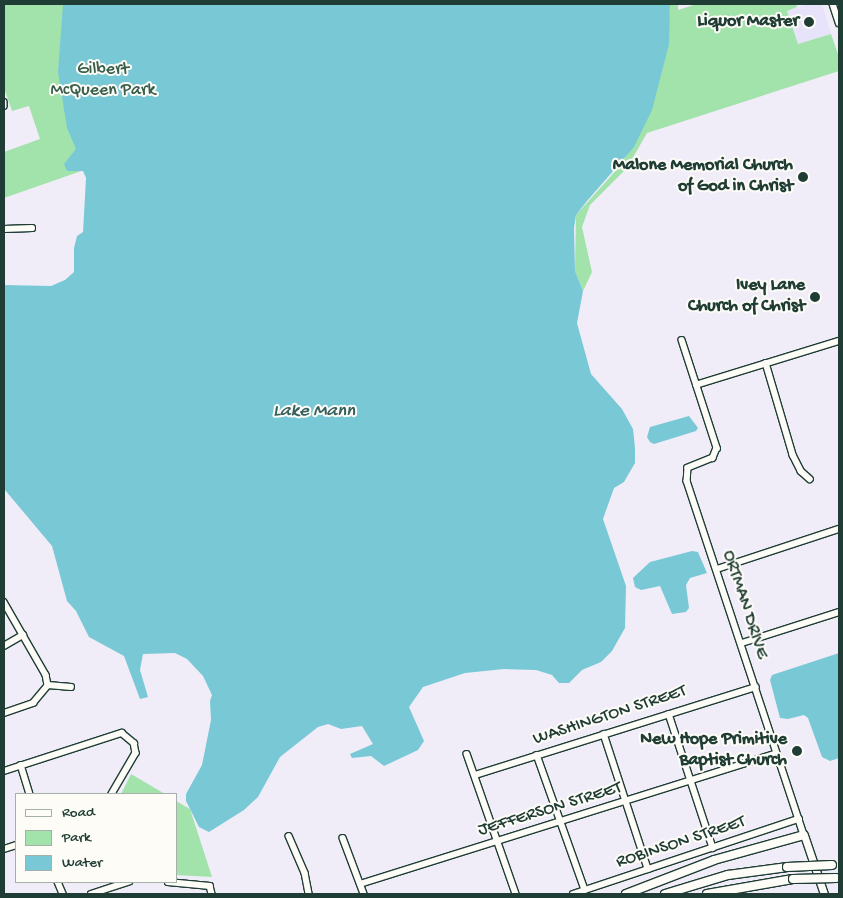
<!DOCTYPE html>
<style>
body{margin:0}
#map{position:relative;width:843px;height:898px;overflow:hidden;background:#f0edf9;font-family:"Gochi Hand",sans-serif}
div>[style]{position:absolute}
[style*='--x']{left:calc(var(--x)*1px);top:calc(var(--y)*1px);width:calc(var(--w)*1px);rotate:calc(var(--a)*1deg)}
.built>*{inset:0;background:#e7e3fa}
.green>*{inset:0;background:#a2e2ab}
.water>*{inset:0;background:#79c8d6}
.roads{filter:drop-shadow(1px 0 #1f3d34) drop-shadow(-1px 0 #1f3d34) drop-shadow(0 1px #1f3d34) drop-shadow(0 -1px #1f3d34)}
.minor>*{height:5.5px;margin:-2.75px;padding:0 2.75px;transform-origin:2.75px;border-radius:2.75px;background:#fdfcf7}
.major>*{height:7px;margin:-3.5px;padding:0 3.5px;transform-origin:3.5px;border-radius:3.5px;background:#fdfcf7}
.highway>*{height:8px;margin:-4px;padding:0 4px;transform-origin:4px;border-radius:4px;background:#fdfcf7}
.bridges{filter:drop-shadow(1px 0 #1f3d34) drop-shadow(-1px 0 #1f3d34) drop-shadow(0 1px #1f3d34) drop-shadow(0 -1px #1f3d34)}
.highway-bridge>*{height:8px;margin:-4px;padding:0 4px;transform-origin:4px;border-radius:4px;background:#fdfcf7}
.dots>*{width:14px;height:14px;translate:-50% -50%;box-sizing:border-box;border:2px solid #fdfcf7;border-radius:50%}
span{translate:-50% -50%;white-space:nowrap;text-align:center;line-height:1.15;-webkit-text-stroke:4px #fdfcf7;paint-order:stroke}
.poi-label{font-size:18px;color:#1f3d34;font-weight:700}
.right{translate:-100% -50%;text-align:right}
.park-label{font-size:18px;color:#395e4c}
.street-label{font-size:18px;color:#1f3d34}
.water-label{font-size:19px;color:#36605c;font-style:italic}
.frame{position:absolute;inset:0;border:5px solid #1f3d34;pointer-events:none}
.legend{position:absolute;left:15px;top:793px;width:162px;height:90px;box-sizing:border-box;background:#fdfcf7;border:1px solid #a4b0a9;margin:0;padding:6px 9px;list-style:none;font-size:15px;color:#1f3d34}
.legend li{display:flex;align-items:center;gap:10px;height:25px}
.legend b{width:25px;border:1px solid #a4b0a9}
</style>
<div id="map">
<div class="built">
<i style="clip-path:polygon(808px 4px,822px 4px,831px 34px,798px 44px,787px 11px)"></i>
</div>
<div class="green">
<i style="clip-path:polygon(4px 4px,219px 4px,253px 111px,4px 198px,4px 152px,40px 139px,29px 106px,12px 111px,4px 88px)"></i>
<i style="clip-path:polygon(670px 4px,678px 4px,678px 10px,697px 4px,796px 4px,797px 7px,787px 11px,798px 44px,831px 34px,839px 57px,839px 71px,647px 133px,627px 168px,590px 205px,582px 227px,592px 272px,583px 291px,575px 271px,576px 215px,618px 168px,639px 136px,670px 14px)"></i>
<i style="clip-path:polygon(131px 774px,165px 794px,121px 794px)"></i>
<i style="clip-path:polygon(176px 801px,190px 809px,212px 877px,176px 875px)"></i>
</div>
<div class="water">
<i style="clip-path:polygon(63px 4px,670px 4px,669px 44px,652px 110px,634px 147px,587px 201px,576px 215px,574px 228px,575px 271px,583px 291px,577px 323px,591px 374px,622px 409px,633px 429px,635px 448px,635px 463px,624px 482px,614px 488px,603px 519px,626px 586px,625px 628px,612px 651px,601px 662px,582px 670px,569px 683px,559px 683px,552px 675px,536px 670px,504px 669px,465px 673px,423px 687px,409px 707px,424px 741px,418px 750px,384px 766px,371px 756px,352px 758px,350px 754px,373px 744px,362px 726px,341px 729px,328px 724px,318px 727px,280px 757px,258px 797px,244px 810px,209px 832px,199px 827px,186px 801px,186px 794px,202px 765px,211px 720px,210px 701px,212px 695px,203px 676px,187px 659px,175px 653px,143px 654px,140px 670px,148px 697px,140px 699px,124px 656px,89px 637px,76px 611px,67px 601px,52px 546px,5px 490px,4px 285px,51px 286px,65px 280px,74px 272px,74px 248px,77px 236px,83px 232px,86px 178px,83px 171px,67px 171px,64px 164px,76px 149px,67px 128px,58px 72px)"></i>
<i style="clip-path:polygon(689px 416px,698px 428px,696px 431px,654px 444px,650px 442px,647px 437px,650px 427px)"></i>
<i style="clip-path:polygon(692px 551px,698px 552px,707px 573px,690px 578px,686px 585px,689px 608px,686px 612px,672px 614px,660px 586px,641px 590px,635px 587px,633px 578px,650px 562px)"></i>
<i style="clip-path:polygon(839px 653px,839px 758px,830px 761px,822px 757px,808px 718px,804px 715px,788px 719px,780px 718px,770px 680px,772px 675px)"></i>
</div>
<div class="roads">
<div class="minor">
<i style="--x:833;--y:4;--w:20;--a:72"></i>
<i style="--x:4;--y:102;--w:4;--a:90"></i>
<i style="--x:4;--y:229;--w:28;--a:-2"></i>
<i style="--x:682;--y:340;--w:114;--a:72"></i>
<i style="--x:717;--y:448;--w:11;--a:112"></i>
<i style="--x:713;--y:458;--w:27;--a:158"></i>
<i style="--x:688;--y:468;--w:13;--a:94"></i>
<i style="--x:687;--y:481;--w:373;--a:71.7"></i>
<i style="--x:766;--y:363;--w:96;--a:73.6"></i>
<i style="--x:793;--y:455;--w:18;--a:63"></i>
<i style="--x:801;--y:471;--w:12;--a:42"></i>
<i style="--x:696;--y:385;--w:150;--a:-17.1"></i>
<i style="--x:717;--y:569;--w:128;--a:-18.2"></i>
<i style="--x:4;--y:602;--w:84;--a:60.1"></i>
<i style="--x:46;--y:675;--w:10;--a:79"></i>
<i style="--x:742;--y:643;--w:102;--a:-17.7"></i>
<i style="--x:4;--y:646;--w:22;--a:-30"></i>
<i style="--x:48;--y:685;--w:23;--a:5"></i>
<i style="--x:4;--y:713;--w:31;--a:-19"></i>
<i style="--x:33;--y:703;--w:23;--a:-50"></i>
<i style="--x:669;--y:714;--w:141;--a:71.8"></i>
<i style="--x:604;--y:734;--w:142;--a:71.9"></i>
<i style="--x:467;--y:754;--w:148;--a:70.7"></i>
<i style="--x:537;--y:755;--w:143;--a:70.4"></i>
<i style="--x:21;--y:765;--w:30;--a:73"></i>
<i style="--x:4;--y:771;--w:124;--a:-17.9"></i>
<i style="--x:122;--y:733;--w:16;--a:40"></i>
<i style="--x:134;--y:743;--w:10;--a:79"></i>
<i style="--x:136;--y:753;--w:48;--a:120.3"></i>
<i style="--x:475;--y:775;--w:294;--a:-17.4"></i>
<i style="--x:289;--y:836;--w:40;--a:66.6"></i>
<i style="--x:305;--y:873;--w:21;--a:79"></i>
<i style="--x:343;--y:838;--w:60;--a:69.4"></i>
<i style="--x:4;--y:849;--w:13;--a:-18"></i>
<i style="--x:58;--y:882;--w:13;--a:67"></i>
<i style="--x:168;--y:882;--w:42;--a:5.4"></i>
<i style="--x:210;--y:886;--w:8;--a:76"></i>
<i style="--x:360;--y:884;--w:436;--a:-17.4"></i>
<i style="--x:91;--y:894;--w:40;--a:-18"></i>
<i style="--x:573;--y:894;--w:238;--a:-18.4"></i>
</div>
<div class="major">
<i style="--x:804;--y:835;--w:62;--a:71.3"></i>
</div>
<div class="highway">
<i style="--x:626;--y:894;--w:94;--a:-21.1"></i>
<i style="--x:714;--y:860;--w:93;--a:-15.5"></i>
<i style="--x:665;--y:894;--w:66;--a:-16.8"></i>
<i style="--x:728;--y:875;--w:60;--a:-7.7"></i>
<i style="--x:707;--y:894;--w:87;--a:-9.9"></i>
</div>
</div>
<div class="bridges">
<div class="highway-bridge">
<i style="--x:787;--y:867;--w:45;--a:-2.5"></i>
<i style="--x:793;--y:879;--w:43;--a:-1.3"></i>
</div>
</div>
<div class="dots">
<i style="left:809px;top:22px;background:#1f3d34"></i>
<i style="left:803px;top:177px;background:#1f3d34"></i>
<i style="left:815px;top:297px;background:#1f3d34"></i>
<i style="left:797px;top:751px;background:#1f3d34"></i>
</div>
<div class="poi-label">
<span class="right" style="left:799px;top:22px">Liquor Master</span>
<span class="right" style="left:793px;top:177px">Malone Memorial Church<br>of God in Christ</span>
<span class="right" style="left:805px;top:297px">Ivey Lane<br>Church of Christ</span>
<span class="right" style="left:787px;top:751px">New Hope Primitive<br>Baptist Church</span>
</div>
<div class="park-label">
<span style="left:103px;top:81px">Gilbert<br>McQueen Park</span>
</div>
<div class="street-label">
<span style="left:744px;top:605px;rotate:72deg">ORTMAN DRIVE</span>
<span style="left:610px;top:716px;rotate:-18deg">WASHINGTON STREET</span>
<span style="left:550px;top:810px;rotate:-17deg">JEFFERSON STREET</span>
<span style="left:681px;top:843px;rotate:-18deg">ROBINSON STREET</span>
</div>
<div class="water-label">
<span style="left:314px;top:412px">Lake Mann</span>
</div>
<div class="frame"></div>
<ul class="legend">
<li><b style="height:6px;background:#fdfcf7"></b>Road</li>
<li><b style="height:14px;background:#a2e2ab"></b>Park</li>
<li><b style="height:14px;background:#79c8d6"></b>Water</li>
</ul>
</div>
